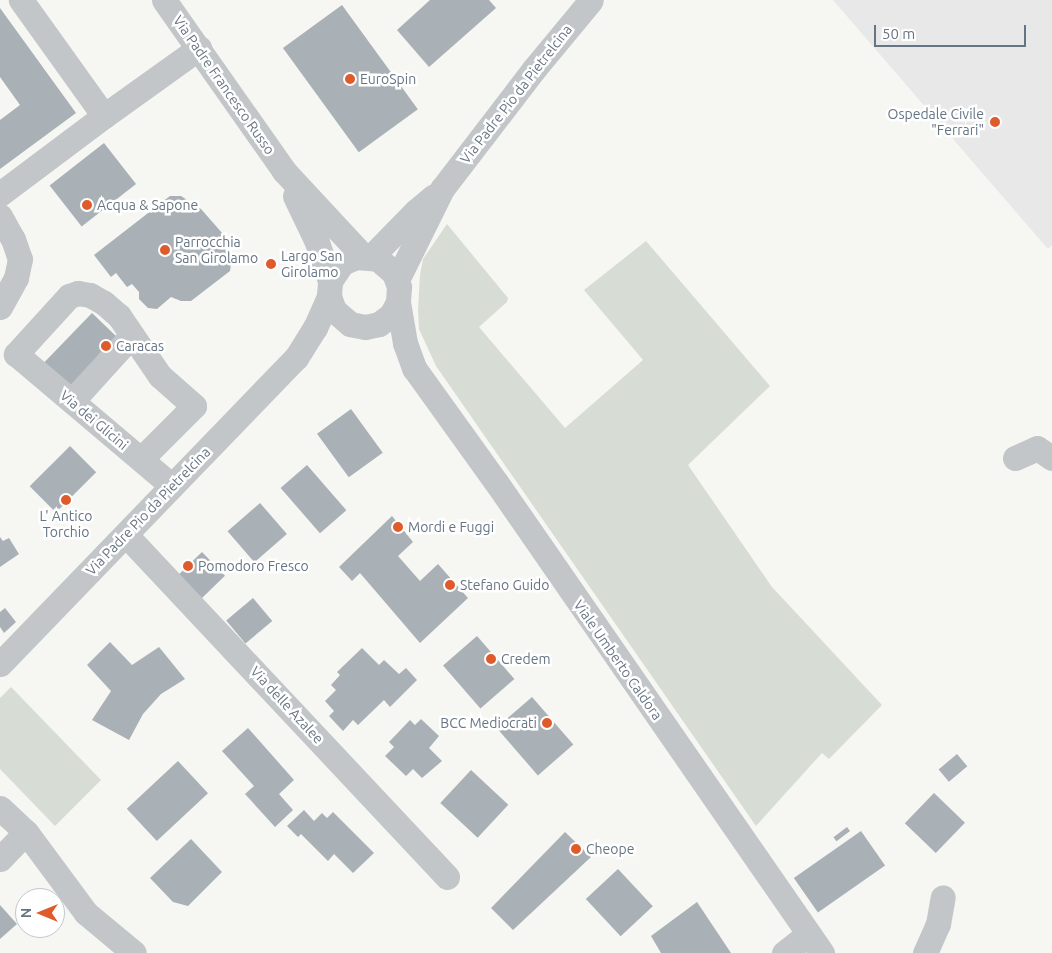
<!DOCTYPE html>
<style>
body{margin:0}
#map{position:relative;width:1052px;height:953px;overflow:hidden;background:#f6f6f3;font-family:Ubuntu,sans-serif}
div>[style]{position:absolute}
[style*='--x']{left:calc(var(--x)*1px);top:calc(var(--y)*1px);width:calc(var(--w)*1px);rotate:calc(var(--a)*1deg)}
.built>*{inset:0;background:#e7e8e7}
.green>*{inset:0;background:#d7ddd4}
.building>*{inset:0;background:#a9b0b6;transform-origin:0 0}
.minor>*{height:25px;margin:-12.5px;padding:0 12.5px;transform-origin:12.5px;border-radius:12.5px;background:#c2c6c9}
.dots>*{width:14px;height:14px;translate:-50% -50%;box-sizing:border-box;border:2px solid #fff;border-radius:50%}
span{translate:-50% -50%;white-space:nowrap;text-align:center;line-height:1.15;-webkit-text-stroke:5px #fff;paint-order:stroke}
.poi-label{font-size:14px;color:#667584}
.left{translate:0 -50%;text-align:left}
.right{translate:-100% -50%;text-align:right}
.street-label{font-size:14px;color:#667584}
.north{position:absolute;left:15px;top:888px;width:50px;height:50px;box-sizing:border-box;background:#fff;border:1px solid #c2c8ce;border-radius:50%;rotate:270deg;font-size:14px;font-weight:700;line-height:20px;text-align:center;color:#667584}
.north::after{content:'';display:block;margin:auto;width:18px;height:22px;background:#df5b2b;clip-path:polygon(50% 0,100% 100%,50% 72%,0 100%)}
.scale{position:absolute;left:874px;top:25px;width:152px;height:22px;box-sizing:border-box;border:2px solid #667584;border-top:0;padding-left:6px;font-size:15px;line-height:18px;white-space:nowrap;color:#667584;-webkit-text-stroke:4px #fff;paint-order:stroke}
</style>
<div id="map">
<div class="built">
<i style="clip-path:polygon(833px 0,1052px 0,1052px 245px,1048px 249px)"></i>
</div>
<div class="green">
<i style="clip-path:polygon(447px 224px,508px 298px,507px 302px,479px 327px,565px 428px,643px 360px,584px 290px,646px 241px,770px 386px,688px 465px,772px 587px,882px 705px,829px 759px,822px 753px,756px 826px,436px 366px,419px 329px,418px 310px,420px 275px,423px 259px)"></i>
<i style="clip-path:polygon(11px 687px,101px 780px,55px 826px,0 769px,0 698px)"></i>
</div>
<div class="building">
<i style="clip-path:polygon(430px 0,489px 0,496px 8px,429px 67px,397px 30px)"></i>
<i style="left:342px;top:5px;width:129px;height:73px;rotate:54deg"></i>
<i style="clip-path:polygon(0 8px,76px 113px,0 169px,0 120px,20px 105px,0 77px)"></i>
<i style="left:104px;top:143px;width:52px;height:69px;rotate:52deg"></i>
<i style="clip-path:polygon(170px 196px,181px 196px,201px 209px,223px 234px,232px 256px,230px 271px,191px 301px,181px 301px,171px 297px,157px 309px,148px 308px,139px 299px,139px 292px,132px 284px,127px 287px,116px 273px,111px 277px,94px 255px)"></i>
<i style="left:92px;top:313px;width:35px;height:71px;rotate:44deg"></i>
<i style="left:351px;top:409px;width:54px;height:42px;rotate:54deg"></i>
<i style="left:70px;top:446px;width:37px;height:57px;rotate:45deg"></i>
<i style="left:307px;top:465px;width:60px;height:35px;rotate:49deg"></i>
<i style="left:260px;top:503px;width:41px;height:43px;rotate:49deg"></i>
<i style="clip-path:polygon(392px 516px,413px 542px,398px 556px,420px 581px,438px 564px,468px 598px,420px 643px,360px 573px,352px 581px,339px 567px)"></i>
<i style="clip-path:polygon(0 537px,3px 541px,9px 538px,19px 554px,0 567px)"></i>
<i style="left:202px;top:552px;width:33px;height:33px;rotate:46deg"></i>
<i style="left:253px;top:598px;width:30px;height:35px;rotate:50deg"></i>
<i style="clip-path:polygon(5px 608px,16px 622px,4px 633px,0 627px,0 612px)"></i>
<i style="left:477px;top:636px;width:57px;height:45px;rotate:49deg"></i>
<i style="clip-path:polygon(110px 642px,132px 665px,159px 647px,185px 679px,161px 694px,143px 714px,129px 740px,92px 720px,111px 691px,87px 665px)"></i>
<i style="clip-path:polygon(362px 648px,379px 665px,384px 660px,399px 674px,406px 668px,417px 680px,390px 707px,384px 700px,358px 725px,353px 720px,343px 731px,329px 716px,334px 711px,325px 701px,336px 690px,331px 685px,340px 675px,337px 672px)"></i>
<i style="left:532px;top:697px;width:63px;height:47px;rotate:49deg"></i>
<i style="clip-path:polygon(421px 719px,439px 736px,429px 748px,442px 761px,422px 778px,413px 769px,406px 776px,385px 756px,394px 747px,389px 742px,410px 720px,415px 725px)"></i>
<i style="clip-path:polygon(248px 728px,294px 780px,279px 794px,293px 810px,275px 827px,245px 794px,254px 786px,222px 751px)"></i>
<i style="left:957px;top:754px;width:16px;height:24px;rotate:50deg"></i>
<i style="left:178px;top:761px;width:44px;height:70px;rotate:47deg"></i>
<i style="left:471px;top:770px;width:51px;height:45px;rotate:43deg"></i>
<i style="left:934px;top:793px;width:43px;height:42px;rotate:44deg"></i>
<i style="clip-path:polygon(304px 810px,314px 821px,322px 813px,327px 818px,333px 812px,374px 853px,353px 873px,334px 854px,328px 861px,301px 834px,298px 837px,287px 826px)"></i>
<i style="left:847px;top:827px;width:5px;height:17px;rotate:53deg"></i>
<i style="left:861px;top:831px;width:42px;height:82px;rotate:55deg"></i>
<i style="clip-path:polygon(565px 832px,591px 857px,513px 930px,491px 908px)"></i>
<i style="clip-path:polygon(191px 839px,222px 872px,188px 906px,173px 902px,150px 878px)"></i>
<i style="left:618px;top:869px;width:51px;height:44px;rotate:47deg"></i>
<i style="clip-path:polygon(697px 902px,731px 953px,661px 953px,651px 936px)"></i>
<i style="clip-path:polygon(0 905px,17px 924px,0 939px)"></i>
</div>
<div class="minor">
<i style="--x:164;--y:0;--w:209;--a:54.9"></i>
<i style="--x:284;--y:171;--w:116;--a:47.1"></i>
<i style="--x:104;--y:116;--w:117;--a:-35.6"></i>
<i style="--x:0;--y:194;--w:130;--a:-36.9"></i>
<i style="--x:104;--y:116;--w:143;--a:-125.6"></i>
<i style="--x:295;--y:196;--w:51;--a:64.4"></i>
<i style="--x:317;--y:242;--w:41;--a:71.6"></i>
<i style="--x:0;--y:216;--w:26;--a:61"></i>
<i style="--x:13;--y:239;--w:21;--a:71"></i>
<i style="--x:20;--y:259;--w:19;--a:102"></i>
<i style="--x:16;--y:278;--w:33;--a:119"></i>
<i style="--x:371;--y:257;--w:64;--a:-45.6"></i>
<i style="--x:416;--y:211;--w:23;--a:-40"></i>
<i style="--x:397;--y:280;--w:102;--a:-63.7"></i>
<i style="--x:442;--y:189;--w:151;--a:-52.5"></i>
<i style="--x:534;--y:69;--w:89;--a:-50.4"></i>
<i style="--x:398;--y:302;--w:15;--a:118"></i>
<i style="--x:391;--y:315;--w:15;--a:143"></i>
<i style="--x:379;--y:324;--w:14;--a:168"></i>
<i style="--x:365;--y:327;--w:15;--a:-169"></i>
<i style="--x:350;--y:324;--w:21;--a:-139"></i>
<i style="--x:334;--y:310;--w:15;--a:-110"></i>
<i style="--x:329;--y:296;--w:15;--a:-86"></i>
<i style="--x:330;--y:281;--w:22;--a:-56"></i>
<i style="--x:342;--y:263;--w:15;--a:-23"></i>
<i style="--x:356;--y:257;--w:22;--a:5"></i>
<i style="--x:378;--y:259;--w:21;--a:41"></i>
<i style="--x:394;--y:273;--w:15;--a:70"></i>
<i style="--x:399;--y:287;--w:15;--a:94"></i>
<i style="--x:398;--y:302;--w:42;--a:80.3"></i>
<i style="--x:405;--y:343;--w:27;--a:70"></i>
<i style="--x:414;--y:368;--w:140;--a:54.3"></i>
<i style="--x:496;--y:482;--w:573;--a:55.31"></i>
<i style="--x:72;--y:401;--w:89;--a:-47.7"></i>
<i style="--x:1015;--y:458;--w:24;--a:-24"></i>
<i style="--x:1037;--y:448;--w:18;--a:34"></i>
<i style="--x:141;--y:459;--w:75;--a:-45"></i>
<i style="--x:194;--y:406;--w:45;--a:-138.6"></i>
<i style="--x:160;--y:376;--w:73;--a:-124.3"></i>
<i style="--x:119;--y:316;--w:20;--a:-139"></i>
<i style="--x:104;--y:303;--w:16;--a:-150"></i>
<i style="--x:90;--y:295;--w:12;--a:-171"></i>
<i style="--x:78;--y:293;--w:9;--a:162"></i>
<i style="--x:69;--y:296;--w:79;--a:132.4"></i>
<i style="--x:16;--y:354;--w:204;--a:40.2"></i>
<i style="--x:126;--y:535;--w:469;--a:46.8"></i>
<i style="--x:0;--y:664;--w:426;--a:-46"></i>
<i style="--x:296;--y:358;--w:36;--a:-58"></i>
<i style="--x:315;--y:328;--w:35;--a:-66"></i>
<i style="--x:0;--y:808;--w:35;--a:43"></i>
<i style="--x:26;--y:832;--w:101;--a:53.5"></i>
<i style="--x:86;--y:913;--w:62;--a:39.8"></i>
<i style="--x:0;--y:859;--w:37;--a:-46"></i>
<i style="--x:784;--y:953;--w:31;--a:-38"></i>
<i style="--x:925;--y:953;--w:32;--a:-66"></i>
<i style="--x:938;--y:924;--w:27;--a:-80"></i>
</div>
<div class="dots">
<i style="left:350px;top:79px;background:#df5b2b"></i>
<i style="left:995px;top:122px;background:#df5b2b"></i>
<i style="left:87px;top:205px;background:#df5b2b"></i>
<i style="left:165px;top:250px;background:#df5b2b"></i>
<i style="left:271px;top:264px;background:#df5b2b"></i>
<i style="left:106px;top:346px;background:#df5b2b"></i>
<i style="left:66px;top:500px;background:#df5b2b"></i>
<i style="left:398px;top:527px;background:#df5b2b"></i>
<i style="left:188px;top:566px;background:#df5b2b"></i>
<i style="left:450px;top:585px;background:#df5b2b"></i>
<i style="left:491px;top:659px;background:#df5b2b"></i>
<i style="left:547px;top:723px;background:#df5b2b"></i>
<i style="left:576px;top:849px;background:#df5b2b"></i>
</div>
<div class="poi-label">
<span class="left" style="left:360px;top:79px">EuroSpin</span>
<span class="right" style="left:984px;top:122px">Ospedale Civile<br>"Ferrari"</span>
<span class="left" style="left:97px;top:205px">Acqua &amp; Sapone</span>
<span class="left" style="left:175px;top:250px">Parrocchia<br>San Girolamo</span>
<span class="left" style="left:281px;top:264px">Largo San<br>Girolamo</span>
<span class="left" style="left:116px;top:346px">Caracas</span>
<span style="left:66px;top:524px">L' Antico<br>Torchio</span>
<span class="left" style="left:408px;top:527px">Mordi e Fuggi</span>
<span class="left" style="left:198px;top:566px">Pomodoro Fresco</span>
<span class="left" style="left:460px;top:585px">Stefano Guido</span>
<span class="left" style="left:501px;top:659px">Credem</span>
<span class="right" style="left:537px;top:723px">BCC Mediocrati</span>
<span class="left" style="left:586px;top:849px">Cheope</span>
</div>
<div class="street-label">
<span style="left:224px;top:85px;rotate:55deg">Via Padre Francesco Russo</span>
<span style="left:516px;top:94px;rotate:-52deg">Via Padre Pio da Pietrelcina</span>
<span style="left:94px;top:420px;rotate:40deg">Via dei Glicini</span>
<span style="left:148px;top:511px;rotate:-46deg">Via Padre Pio da Pietrelcina</span>
<span style="left:618px;top:660px;rotate:55deg">Viale Umberto Caldora</span>
<span style="left:287px;top:705px;rotate:47deg">Via delle Azalee</span>
</div>
<div class="north">N</div>
<div class="scale">50 m</div>
</div>
